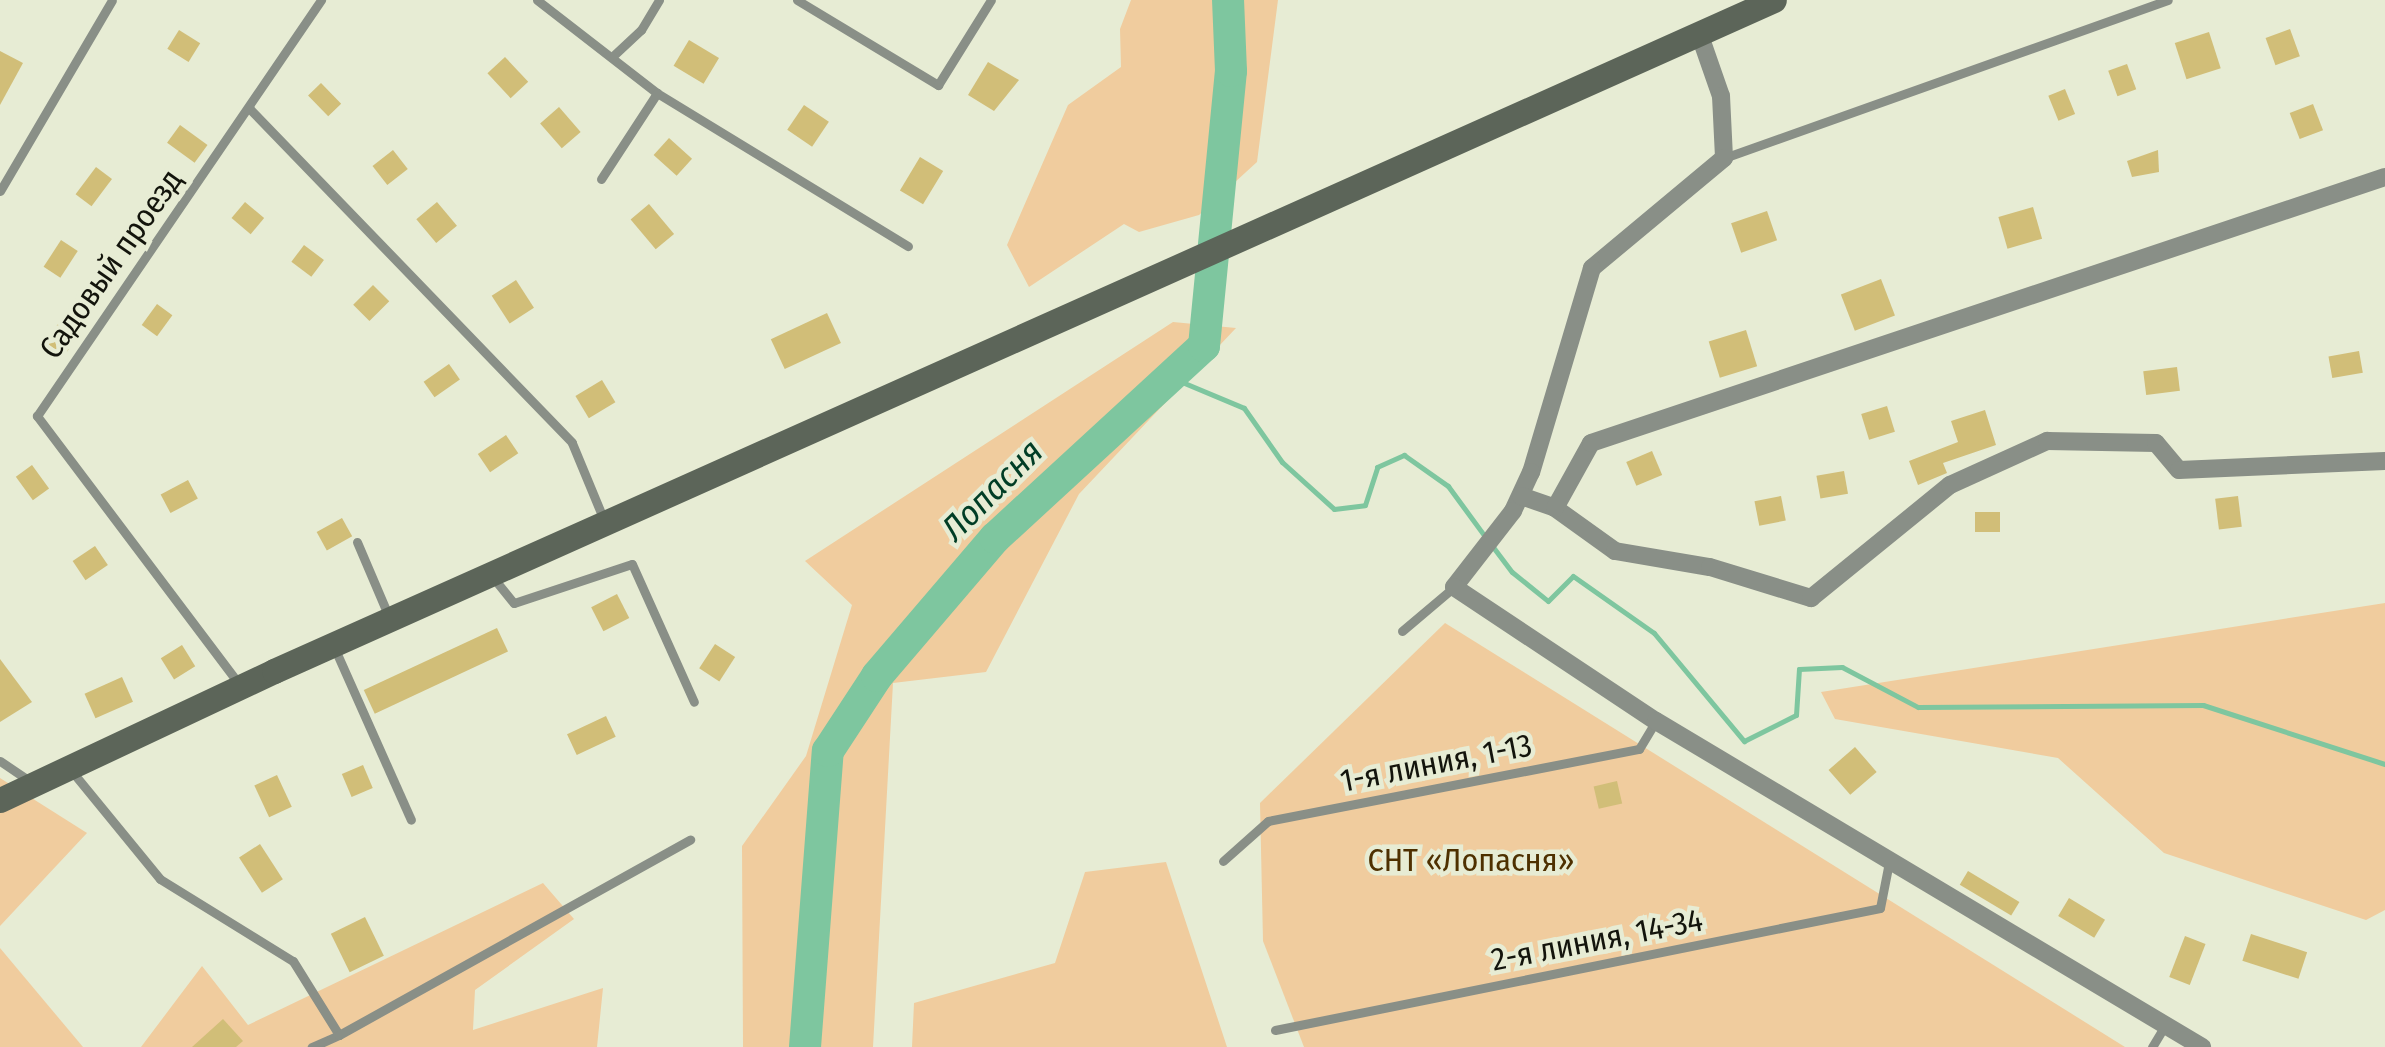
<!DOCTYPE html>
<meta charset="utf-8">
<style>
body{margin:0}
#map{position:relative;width:2385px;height:1047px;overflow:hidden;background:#e7ecd4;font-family:"Fira Sans Condensed",sans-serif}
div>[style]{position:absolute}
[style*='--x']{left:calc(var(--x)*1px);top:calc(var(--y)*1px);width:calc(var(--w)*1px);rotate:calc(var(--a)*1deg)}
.green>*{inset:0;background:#f0cc9e}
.stream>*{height:5px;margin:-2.5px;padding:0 2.5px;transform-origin:2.5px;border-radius:2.5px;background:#7ec69f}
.river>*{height:32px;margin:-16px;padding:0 16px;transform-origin:16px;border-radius:16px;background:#7ec69f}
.building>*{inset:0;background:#d1be78;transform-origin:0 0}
.lane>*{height:9px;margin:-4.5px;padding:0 4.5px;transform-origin:4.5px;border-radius:4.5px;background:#898f87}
.street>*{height:18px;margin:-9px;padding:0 9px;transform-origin:9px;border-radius:9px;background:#898f87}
.secondary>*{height:25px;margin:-12.5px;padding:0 12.5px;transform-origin:12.5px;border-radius:12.5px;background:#5c6559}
span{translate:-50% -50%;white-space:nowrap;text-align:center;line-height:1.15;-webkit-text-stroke:9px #e7ecd4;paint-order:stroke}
.street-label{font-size:32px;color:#13140c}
.park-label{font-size:32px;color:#4e3000}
.water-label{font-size:35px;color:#003d25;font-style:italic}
</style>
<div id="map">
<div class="green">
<i style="clip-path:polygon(1131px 0,1278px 0,1257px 162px,1199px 215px,1139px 232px,1124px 224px,1029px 287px,1007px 245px,1068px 105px,1121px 67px,1120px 29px)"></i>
<i style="clip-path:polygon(1173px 322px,1236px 328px,1079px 494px,986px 672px,893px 683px,873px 1047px,743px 1047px,742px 846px,806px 756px,852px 605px,805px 561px)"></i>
<i style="clip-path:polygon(2385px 603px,2385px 910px,2366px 920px,2164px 853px,2058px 758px,1835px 719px,1821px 692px)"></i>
<i style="clip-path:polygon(1445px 623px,2125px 1047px,1304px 1047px,1263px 941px,1260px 803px)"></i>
<i style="clip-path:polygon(0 778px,87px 833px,0 926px)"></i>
<i style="clip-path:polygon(1166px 862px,1227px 1047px,912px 1047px,914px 1003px,1055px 963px,1085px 872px)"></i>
<i style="clip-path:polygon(543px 883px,574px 919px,475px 990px,473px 1030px,603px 988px,597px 1047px,141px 1047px,202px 966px,248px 1025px)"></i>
<i style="clip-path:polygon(0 948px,83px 1047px,0 1047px)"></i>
</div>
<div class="stream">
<i style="--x:1170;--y:377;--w:80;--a:22.7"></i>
<i style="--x:1244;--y:408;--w:66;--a:54.9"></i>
<i style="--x:1282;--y:462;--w:70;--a:42.1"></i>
<i style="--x:1334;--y:509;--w:31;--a:-7"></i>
<i style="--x:1365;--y:505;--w:40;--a:-72"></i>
<i style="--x:1377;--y:467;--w:30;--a:-24"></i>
<i style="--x:1404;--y:455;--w:54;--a:35.2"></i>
<i style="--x:1448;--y:486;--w:64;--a:53.8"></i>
<i style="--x:1493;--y:547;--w:31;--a:53"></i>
<i style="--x:1512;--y:572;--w:46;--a:38.9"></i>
<i style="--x:1548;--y:601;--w:35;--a:-45"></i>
<i style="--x:1573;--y:576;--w:99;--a:35.1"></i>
<i style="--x:1654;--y:633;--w:141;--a:50.2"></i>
<i style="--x:1744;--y:741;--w:58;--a:-26.6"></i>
<i style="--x:1796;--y:715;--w:46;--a:-86.3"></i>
<i style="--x:1799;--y:669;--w:43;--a:-2.7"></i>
<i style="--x:1842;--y:667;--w:86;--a:27.8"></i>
<i style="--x:1918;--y:707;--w:285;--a:-0.4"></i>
<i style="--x:2203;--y:705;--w:191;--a:18"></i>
</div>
<div class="river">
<i style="--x:805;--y:1047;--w:297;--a:-85.6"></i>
<i style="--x:828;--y:751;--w:90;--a:-56.8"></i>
<i style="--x:877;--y:676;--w:182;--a:-49.5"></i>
<i style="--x:995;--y:538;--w:284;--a:-42.6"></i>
<i style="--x:1204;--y:346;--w:276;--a:-84.4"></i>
<i style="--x:1231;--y:71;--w:71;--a:-92.4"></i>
</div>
<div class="building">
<i style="left:2290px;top:29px;width:29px;height:26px;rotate:70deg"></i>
<i style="left:179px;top:30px;width:25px;height:22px;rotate:32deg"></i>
<i style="left:2209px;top:32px;width:38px;height:36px;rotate:72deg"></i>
<i style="left:689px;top:40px;width:35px;height:30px;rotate:31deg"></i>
<i style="clip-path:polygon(0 51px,23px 63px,0 105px)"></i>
<i style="left:505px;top:57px;width:34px;height:24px;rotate:47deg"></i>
<i style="clip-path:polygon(988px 62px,1019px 80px,994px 111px,968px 95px)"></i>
<i style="left:2127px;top:64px;width:27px;height:20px;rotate:70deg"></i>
<i style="left:321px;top:83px;width:29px;height:18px;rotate:46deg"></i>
<i style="left:2065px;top:89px;width:27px;height:18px;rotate:68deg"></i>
<i style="left:2313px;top:104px;width:28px;height:25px;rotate:69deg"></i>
<i style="left:804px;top:105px;width:30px;height:30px;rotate:34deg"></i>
<i style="left:559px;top:107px;width:33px;height:25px;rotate:49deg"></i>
<i style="left:180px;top:125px;width:34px;height:22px;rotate:36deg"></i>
<i style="left:669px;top:138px;width:31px;height:23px;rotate:42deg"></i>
<i style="left:393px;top:150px;width:24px;height:26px;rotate:52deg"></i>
<i style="clip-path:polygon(2158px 150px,2159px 172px,2132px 177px,2127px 161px)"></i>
<i style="left:920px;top:157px;width:27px;height:39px;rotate:31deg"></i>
<i style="left:96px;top:167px;width:20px;height:34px;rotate:37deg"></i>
<i style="left:245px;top:202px;width:25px;height:21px;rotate:40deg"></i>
<i style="left:437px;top:202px;width:31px;height:27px;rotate:50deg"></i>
<i style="left:649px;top:204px;width:39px;height:24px;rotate:50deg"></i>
<i style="left:2033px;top:207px;width:33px;height:36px;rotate:74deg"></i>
<i style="left:1767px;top:211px;width:31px;height:38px;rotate:71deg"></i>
<i style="left:61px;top:240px;width:20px;height:32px;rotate:33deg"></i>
<i style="left:304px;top:245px;width:25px;height:21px;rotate:37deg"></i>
<i style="left:1881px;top:279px;width:39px;height:43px;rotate:69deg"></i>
<i style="left:516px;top:280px;width:33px;height:29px;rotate:57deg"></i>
<i style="left:373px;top:285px;width:23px;height:28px;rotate:45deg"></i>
<i style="left:157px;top:304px;width:19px;height:26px;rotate:36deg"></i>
<i style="left:827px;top:313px;width:33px;height:62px;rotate:65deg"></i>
<i style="left:60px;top:321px;width:23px;height:26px;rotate:34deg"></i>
<i style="left:1746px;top:330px;width:38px;height:39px;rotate:73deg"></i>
<i style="left:2359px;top:351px;width:22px;height:31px;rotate:80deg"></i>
<i style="left:449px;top:364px;width:19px;height:31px;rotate:55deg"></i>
<i style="left:2177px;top:367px;width:24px;height:34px;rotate:83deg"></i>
<i style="left:602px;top:380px;width:26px;height:31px;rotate:59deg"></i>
<i style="left:1887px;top:406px;width:27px;height:27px;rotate:73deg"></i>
<i style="clip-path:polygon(1985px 410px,1996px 445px,1943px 463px,1947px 473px,1918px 485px,1909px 461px,1958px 442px,1951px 421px)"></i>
<i style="left:506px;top:435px;width:22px;height:34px;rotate:56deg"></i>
<i style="left:1652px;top:451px;width:26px;height:28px;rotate:67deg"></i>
<i style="left:32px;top:465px;width:29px;height:20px;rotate:54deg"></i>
<i style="left:1844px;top:471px;width:23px;height:28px;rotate:80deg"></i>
<i style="left:188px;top:480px;width:21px;height:31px;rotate:62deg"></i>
<i style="left:1781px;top:496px;width:25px;height:27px;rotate:79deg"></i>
<i style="left:2238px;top:496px;width:31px;height:23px;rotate:83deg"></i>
<i style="left:1975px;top:512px;width:25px;height:20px"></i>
<i style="left:342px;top:518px;width:21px;height:29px;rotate:61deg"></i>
<i style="left:95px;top:546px;width:23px;height:27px;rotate:56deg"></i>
<i style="left:617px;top:594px;width:27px;height:29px;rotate:63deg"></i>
<i style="left:497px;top:628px;width:26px;height:147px;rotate:65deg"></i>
<i style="left:715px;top:644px;width:24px;height:29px;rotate:33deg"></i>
<i style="left:182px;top:645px;width:25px;height:25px;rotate:58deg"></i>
<i style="clip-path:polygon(0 659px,32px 702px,0 722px)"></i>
<i style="left:122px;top:677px;width:27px;height:41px;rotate:66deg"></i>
<i style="left:606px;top:716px;width:23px;height:43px;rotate:65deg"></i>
<i style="left:1855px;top:747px;width:33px;height:35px;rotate:49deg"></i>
<i style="left:363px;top:765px;width:25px;height:23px;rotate:67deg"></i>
<i style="left:277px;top:775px;width:35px;height:25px;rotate:65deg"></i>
<i style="left:1617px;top:781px;width:23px;height:24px;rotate:77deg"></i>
<i style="left:260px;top:844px;width:42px;height:25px;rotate:57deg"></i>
<i style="left:1968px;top:871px;width:60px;height:16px;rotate:31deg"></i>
<i style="left:2069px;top:898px;width:42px;height:21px;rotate:31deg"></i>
<i style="left:365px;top:917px;width:43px;height:38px;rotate:64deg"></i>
<i style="left:2251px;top:934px;width:59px;height:28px;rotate:18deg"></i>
<i style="left:2185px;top:936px;width:22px;height:44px;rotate:21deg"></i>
<i style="clip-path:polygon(223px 1019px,243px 1041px,236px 1047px,192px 1047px)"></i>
</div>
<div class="lane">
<i style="--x:537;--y:0;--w:152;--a:37.8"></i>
<i style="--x:657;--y:93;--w:294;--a:31.4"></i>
<i style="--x:797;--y:0;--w:165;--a:31.1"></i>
<i style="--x:938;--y:85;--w:100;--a:-58.1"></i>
<i style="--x:614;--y:55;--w:37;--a:-43"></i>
<i style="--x:641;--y:30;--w:35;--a:-59"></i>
<i style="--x:249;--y:108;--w:465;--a:46"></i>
<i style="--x:572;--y:443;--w:81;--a:67.5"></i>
<i style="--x:1724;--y:158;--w:471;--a:-19.6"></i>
<i style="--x:601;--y:179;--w:103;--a:-56.9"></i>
<i style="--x:0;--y:191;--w:221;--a:-59.6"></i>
<i style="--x:357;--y:542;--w:82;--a:66.9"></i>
<i style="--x:491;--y:575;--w:36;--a:51"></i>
<i style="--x:514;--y:603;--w:124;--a:-18.3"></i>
<i style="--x:632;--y:564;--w:151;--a:65.8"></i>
<i style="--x:1402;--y:631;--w:68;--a:-40.2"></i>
<i style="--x:334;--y:647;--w:189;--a:66"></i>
<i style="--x:239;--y:684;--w:336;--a:-127"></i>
<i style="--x:37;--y:416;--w:504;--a:-55.68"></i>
<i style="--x:0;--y:761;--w:37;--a:34"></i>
<i style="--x:70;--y:769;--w:142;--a:50.7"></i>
<i style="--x:160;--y:879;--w:156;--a:31.7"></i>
<i style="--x:293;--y:961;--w:87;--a:58.1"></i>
<i style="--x:339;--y:1035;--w:30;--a:156"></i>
<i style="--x:1223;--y:861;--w:60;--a:-41.6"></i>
<i style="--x:1268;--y:821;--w:378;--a:-11"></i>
<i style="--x:1639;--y:749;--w:33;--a:-59"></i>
<i style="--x:1275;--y:1030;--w:617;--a:-11.4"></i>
<i style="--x:1880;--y:908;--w:47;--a:-78.9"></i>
<i style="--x:339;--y:1035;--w:402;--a:-29.1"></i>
<i style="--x:2152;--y:1047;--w:26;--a:-59"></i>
</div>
<div class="street">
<i style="--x:1699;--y:33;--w:67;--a:70.8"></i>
<i style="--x:1721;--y:96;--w:62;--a:87.2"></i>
<i style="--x:1724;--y:158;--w:172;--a:140.2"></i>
<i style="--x:1592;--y:268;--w:213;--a:106.6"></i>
<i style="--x:1531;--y:472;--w:43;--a:114.8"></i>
<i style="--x:1513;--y:511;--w:96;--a:127.8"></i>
<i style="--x:1454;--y:587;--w:242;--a:33.6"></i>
<i style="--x:1656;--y:721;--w:636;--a:30.84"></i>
<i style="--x:1521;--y:496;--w:36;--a:19"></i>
<i style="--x:1555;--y:508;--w:74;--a:35.6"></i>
<i style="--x:1615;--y:551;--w:96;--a:9.6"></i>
<i style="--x:1710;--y:567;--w:106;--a:17.1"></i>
<i style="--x:1811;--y:598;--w:179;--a:-39.1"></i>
<i style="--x:1950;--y:485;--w:107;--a:-24.4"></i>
<i style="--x:2047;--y:441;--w:109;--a:1.1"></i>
<i style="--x:2156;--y:443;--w:35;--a:50"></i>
<i style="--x:2179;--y:470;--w:206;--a:-2.5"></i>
<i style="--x:1555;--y:508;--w:74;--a:-61"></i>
<i style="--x:1591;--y:443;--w:837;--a:-18.52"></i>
</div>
<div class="secondary">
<i style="--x:0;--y:800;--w:303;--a:-25.2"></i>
<i style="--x:274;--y:671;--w:1643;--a:-24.1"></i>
</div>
<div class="street-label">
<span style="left:111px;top:264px;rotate:-55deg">Садовый проезд</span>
<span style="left:1436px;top:763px;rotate:-11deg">1-я линия, 1-13</span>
<span style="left:1597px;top:940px;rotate:-11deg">2-я линия, 14-34</span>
</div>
<div class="park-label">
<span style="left:1471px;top:860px">СНТ «Лопасня»</span>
</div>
<div class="water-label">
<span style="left:992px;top:490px;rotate:-45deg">Лопасня</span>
</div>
</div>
